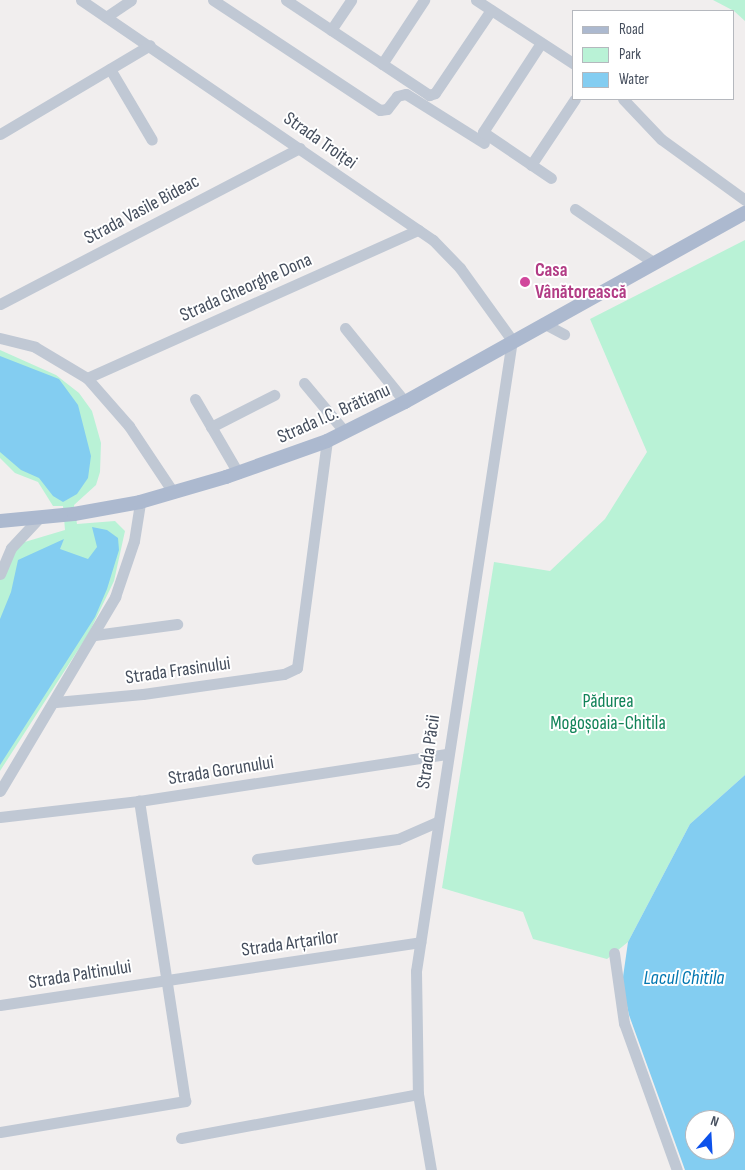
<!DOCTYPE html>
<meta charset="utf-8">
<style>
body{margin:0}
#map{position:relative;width:745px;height:1170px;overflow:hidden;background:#f1eeee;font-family:"Sofia Sans Condensed",sans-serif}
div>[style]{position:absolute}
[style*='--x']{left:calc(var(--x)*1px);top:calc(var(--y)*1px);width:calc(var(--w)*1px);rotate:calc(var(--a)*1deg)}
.green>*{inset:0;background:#b9f2d6}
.water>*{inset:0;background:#83cdf1}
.minor>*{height:11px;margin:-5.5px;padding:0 5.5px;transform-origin:5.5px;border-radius:5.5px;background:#c0c8d4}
.major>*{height:14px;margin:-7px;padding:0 7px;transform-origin:7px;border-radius:7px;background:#acb9cf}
.dots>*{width:14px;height:14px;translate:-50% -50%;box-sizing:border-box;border:2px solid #fff;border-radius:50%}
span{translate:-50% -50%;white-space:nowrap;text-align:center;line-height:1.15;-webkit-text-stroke:4px #fff;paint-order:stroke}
.street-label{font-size:19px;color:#454e5d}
.hotel-label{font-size:19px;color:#b23c85;font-weight:700}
.left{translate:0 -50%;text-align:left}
.park-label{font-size:19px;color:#118358}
.water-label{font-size:20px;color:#0377b1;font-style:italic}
.legend{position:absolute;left:572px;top:10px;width:162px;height:90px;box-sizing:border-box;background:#fff;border:1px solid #b5b8be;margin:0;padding:6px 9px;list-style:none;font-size:15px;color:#454e5d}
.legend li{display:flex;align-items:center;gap:10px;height:25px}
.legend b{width:25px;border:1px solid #b5b8be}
.north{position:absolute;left:685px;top:1110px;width:50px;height:50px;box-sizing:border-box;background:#fff;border:1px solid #b5b8be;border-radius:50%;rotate:19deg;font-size:14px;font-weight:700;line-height:20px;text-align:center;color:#454e5d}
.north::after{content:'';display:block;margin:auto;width:18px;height:22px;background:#0d52eb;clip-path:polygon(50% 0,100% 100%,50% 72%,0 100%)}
</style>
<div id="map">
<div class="green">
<i style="clip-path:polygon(713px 0,745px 0,745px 21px,734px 11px)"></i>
<i style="clip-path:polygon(745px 240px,745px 775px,690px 824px,628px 942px,607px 959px,533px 939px,523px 912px,442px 888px,494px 562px,550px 571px,605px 519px,647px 452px,590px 319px)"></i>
<i style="clip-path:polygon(0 350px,56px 375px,79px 393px,92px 411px,101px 443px,100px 472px,96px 485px,74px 505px,77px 524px,115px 521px,125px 531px,114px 581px,89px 633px,0 771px,0 579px,18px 544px,65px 530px,63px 506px,53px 506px,38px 482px,15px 473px,0 458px)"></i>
</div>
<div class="water">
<i style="clip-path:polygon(0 356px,59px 379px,78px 405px,91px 456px,88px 478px,77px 494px,63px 502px,53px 496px,39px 478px,21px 470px,0 452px)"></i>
<i style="clip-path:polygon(92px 527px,107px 530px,118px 538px,119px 550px,107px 589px,95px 617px,0 765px,0 619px,11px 592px,18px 560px,64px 539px,60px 549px,88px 559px,97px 547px)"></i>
<i style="clip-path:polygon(evenodd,745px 775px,745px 1170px,685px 1170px,629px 1015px,622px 984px,628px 942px,690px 824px,745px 775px,695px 1120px,725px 1120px,725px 1150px,695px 1150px,695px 1120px)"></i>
</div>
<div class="minor">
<i style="--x:81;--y:0;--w:426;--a:34.3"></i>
<i style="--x:433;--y:240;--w:39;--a:46"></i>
<i style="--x:460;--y:268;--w:89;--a:54.2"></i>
<i style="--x:512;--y:340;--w:638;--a:98.65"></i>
<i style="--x:416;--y:971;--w:123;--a:89.1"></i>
<i style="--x:418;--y:1094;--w:77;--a:80.3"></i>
<i style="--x:213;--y:0;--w:200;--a:33.4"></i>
<i style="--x:380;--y:110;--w:7;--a:-8"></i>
<i style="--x:387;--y:109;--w:16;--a:-52"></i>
<i style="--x:397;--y:96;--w:9;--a:-13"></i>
<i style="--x:406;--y:94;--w:92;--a:32.1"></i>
<i style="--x:286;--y:0;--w:172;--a:33.6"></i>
<i style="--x:429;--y:95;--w:6;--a:-18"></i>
<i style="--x:435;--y:93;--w:100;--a:-56"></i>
<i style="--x:476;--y:0;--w:117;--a:33.1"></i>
<i style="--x:106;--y:17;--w:30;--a:-34"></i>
<i style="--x:331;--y:30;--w:36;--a:-56"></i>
<i style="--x:541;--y:43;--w:106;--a:123.1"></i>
<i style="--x:483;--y:132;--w:82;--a:34.1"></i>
<i style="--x:382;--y:64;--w:77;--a:-56.7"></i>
<i style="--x:110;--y:69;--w:82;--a:59.4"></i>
<i style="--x:623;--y:99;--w:55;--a:46.5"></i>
<i style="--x:661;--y:139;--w:104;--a:36"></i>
<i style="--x:0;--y:134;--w:174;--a:-30.7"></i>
<i style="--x:531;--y:165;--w:79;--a:-56.3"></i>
<i style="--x:575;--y:209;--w:94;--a:34.2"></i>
<i style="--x:0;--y:304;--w:338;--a:-27.5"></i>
<i style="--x:543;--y:323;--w:24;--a:28"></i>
<i style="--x:345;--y:328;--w:95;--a:51"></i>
<i style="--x:0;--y:338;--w:36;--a:14"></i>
<i style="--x:35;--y:347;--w:61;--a:30.8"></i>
<i style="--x:87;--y:378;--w:64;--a:48.8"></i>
<i style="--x:129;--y:426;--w:79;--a:56.3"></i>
<i style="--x:87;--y:378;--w:363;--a:-24.1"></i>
<i style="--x:304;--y:383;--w:64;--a:50.1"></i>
<i style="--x:195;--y:399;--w:86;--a:59.8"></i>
<i style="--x:211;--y:427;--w:71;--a:-26.9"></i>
<i style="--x:0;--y:574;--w:28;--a:-67"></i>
<i style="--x:11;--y:548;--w:41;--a:-47"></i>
<i style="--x:95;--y:635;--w:83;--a:-7.6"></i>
<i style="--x:56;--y:702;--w:87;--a:-5.3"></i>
<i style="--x:143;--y:694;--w:142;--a:-8.1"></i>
<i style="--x:284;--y:674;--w:14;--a:-25"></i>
<i style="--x:297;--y:668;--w:229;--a:-82.5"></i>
<i style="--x:0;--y:791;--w:226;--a:-59.3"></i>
<i style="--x:115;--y:597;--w:59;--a:-71.3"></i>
<i style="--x:134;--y:541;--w:39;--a:-81"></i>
<i style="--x:0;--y:817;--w:140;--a:-6.6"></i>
<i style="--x:139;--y:801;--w:311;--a:-8.7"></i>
<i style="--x:257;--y:859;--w:142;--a:-8.1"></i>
<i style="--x:398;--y:839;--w:43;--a:-23.6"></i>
<i style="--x:614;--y:953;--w:71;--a:81.9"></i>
<i style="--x:624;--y:1023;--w:156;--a:70.2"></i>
<i style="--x:0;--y:1005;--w:425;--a:-8.5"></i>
<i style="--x:0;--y:1132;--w:188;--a:-9.5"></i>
<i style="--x:185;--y:1101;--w:304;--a:-98.7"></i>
<i style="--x:181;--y:1138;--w:241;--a:-10.5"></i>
</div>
<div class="major">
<i style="--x:0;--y:521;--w:74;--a:-5.4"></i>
<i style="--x:74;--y:514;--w:67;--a:-10.3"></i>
<i style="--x:140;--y:502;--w:90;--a:-16.2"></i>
<i style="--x:226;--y:477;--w:107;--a:-19.6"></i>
<i style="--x:327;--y:441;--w:87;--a:-26.6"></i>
<i style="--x:405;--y:402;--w:389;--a:-29.1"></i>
</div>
<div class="dots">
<i style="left:525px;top:282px;background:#d1479c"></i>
</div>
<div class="street-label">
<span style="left:320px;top:141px;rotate:35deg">Strada Troiței</span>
<span style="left:142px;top:210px;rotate:-28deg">Strada Vasile Bideac</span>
<span style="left:246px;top:288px;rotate:-24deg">Strada Gheorghe Dona</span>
<span style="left:334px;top:414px;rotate:-24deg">Strada I.C. Brătianu</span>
<span style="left:178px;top:671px;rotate:-8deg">Strada Frasinului</span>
<span style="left:429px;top:752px;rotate:-82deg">Strada Păcii</span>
<span style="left:221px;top:771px;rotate:-9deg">Strada Gorunului</span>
<span style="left:290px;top:944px;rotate:-8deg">Strada Arțarilor</span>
<span style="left:80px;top:975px;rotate:-9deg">Strada Paltinului</span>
</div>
<div class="hotel-label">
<span class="left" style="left:535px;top:282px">Casa<br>Vânătorească</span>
</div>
<div class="park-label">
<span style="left:608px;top:713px">Pădurea<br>Mogoșoaia-Chitila</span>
</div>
<div class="water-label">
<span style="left:684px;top:978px">Lacul Chitila</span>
</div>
<ul class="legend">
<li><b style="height:6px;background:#acb9cf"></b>Road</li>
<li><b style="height:14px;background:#b9f2d6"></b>Park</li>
<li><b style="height:14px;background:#83cdf1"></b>Water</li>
</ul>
<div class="north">N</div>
</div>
